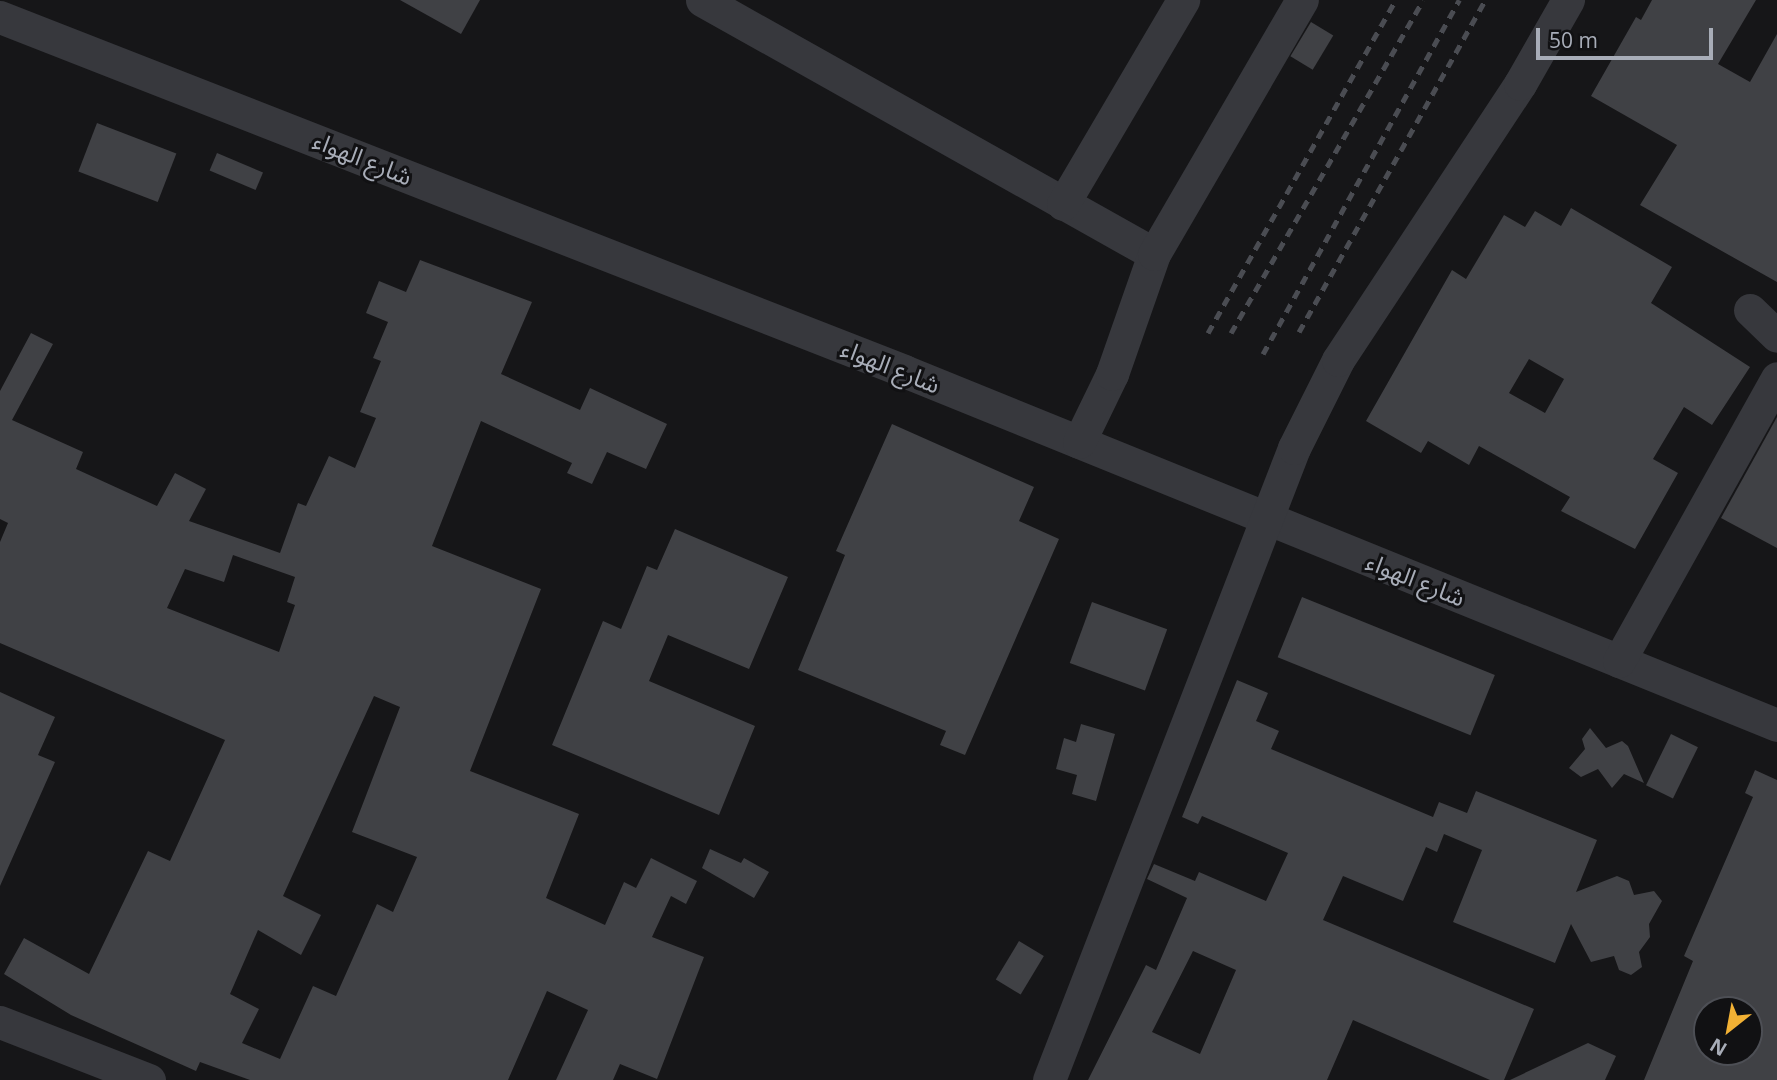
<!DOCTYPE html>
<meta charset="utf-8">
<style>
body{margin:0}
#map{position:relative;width:1777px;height:1080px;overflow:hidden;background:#161618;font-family:"Open Sans","Noto Sans Arabic",sans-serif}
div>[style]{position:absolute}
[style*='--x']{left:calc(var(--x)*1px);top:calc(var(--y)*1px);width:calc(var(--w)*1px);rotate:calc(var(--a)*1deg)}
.building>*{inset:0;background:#404145;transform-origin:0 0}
.minor>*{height:33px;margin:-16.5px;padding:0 16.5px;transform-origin:16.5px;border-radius:16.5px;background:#37383d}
.rail>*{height:5px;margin-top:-2.5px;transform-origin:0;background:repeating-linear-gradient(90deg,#4a4c52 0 9px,transparent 0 16px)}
span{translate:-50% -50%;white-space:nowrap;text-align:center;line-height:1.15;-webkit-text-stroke:6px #111113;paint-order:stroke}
.street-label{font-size:24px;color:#a8adb8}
.north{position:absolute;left:1693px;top:996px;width:70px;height:70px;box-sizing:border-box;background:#111113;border:2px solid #4d4f55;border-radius:50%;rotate:211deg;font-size:19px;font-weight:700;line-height:28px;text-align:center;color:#a8adb8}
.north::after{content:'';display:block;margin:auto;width:24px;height:32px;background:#f2b134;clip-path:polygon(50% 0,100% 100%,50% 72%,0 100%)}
.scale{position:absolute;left:1536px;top:28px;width:177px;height:32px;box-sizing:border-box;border:4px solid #a8adb8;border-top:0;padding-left:9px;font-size:21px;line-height:24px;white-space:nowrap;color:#a8adb8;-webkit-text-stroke:5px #111113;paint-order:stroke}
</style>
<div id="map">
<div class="building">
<i style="clip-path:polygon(400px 0,480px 0,461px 34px)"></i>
<i style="clip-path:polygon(1652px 0,1756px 0,1718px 64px,1750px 82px,1777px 34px,1777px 282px,1640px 205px,1677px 145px,1591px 96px,1636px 17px,1641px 20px)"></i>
<i style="left:1311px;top:22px;width:26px;height:40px;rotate:31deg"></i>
<i style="left:97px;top:123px;width:85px;height:52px;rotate:21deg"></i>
<i style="left:217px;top:153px;width:50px;height:19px;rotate:23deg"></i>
<i style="clip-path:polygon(evenodd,1571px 208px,1672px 267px,1651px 303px,1750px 367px,1712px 425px,1684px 407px,1653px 459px,1678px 473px,1635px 549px,1561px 511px,1570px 497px,1479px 446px,1469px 465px,1428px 441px,1421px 453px,1366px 421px,1452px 270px,1466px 279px,1504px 215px,1525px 227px,1535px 211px,1561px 226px,1571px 208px,1529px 359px,1564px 379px,1545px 413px,1509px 393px,1529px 359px)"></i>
<i style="clip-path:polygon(evenodd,420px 260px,532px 302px,501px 374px,580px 410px,590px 388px,667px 424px,646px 469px,607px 452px,592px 484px,567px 473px,572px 463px,481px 421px,432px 546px,541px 589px,470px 771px,579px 814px,546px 898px,605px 925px,624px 882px,636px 888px,651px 858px,697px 881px,686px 904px,671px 896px,652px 937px,704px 957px,657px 1079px,620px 1064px,613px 1080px,556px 1080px,588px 1010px,547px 991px,508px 1080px,250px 1080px,200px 1062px,196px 1071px,71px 1015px,4px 974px,24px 938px,89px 974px,148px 851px,170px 861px,225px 740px,0 643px,0 542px,8px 523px,0 519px,0 391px,31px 333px,53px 344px,12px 420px,83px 452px,76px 469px,157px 506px,175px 473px,206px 489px,189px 521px,280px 553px,298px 503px,306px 506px,329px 456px,355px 468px,376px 418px,360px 412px,381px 361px,373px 358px,388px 322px,366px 313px,379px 281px,406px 292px,420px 260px,233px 555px,295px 577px,287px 602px,295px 605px,279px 652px,167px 608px,185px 569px,224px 582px,233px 555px,420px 260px,374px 696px,400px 707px,352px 832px,417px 857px,393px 912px,377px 904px,336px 996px,313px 986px,280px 1059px,242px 1043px,259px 1009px,230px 994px,258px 930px,301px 955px,321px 915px,283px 896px,374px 696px)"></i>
<i style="clip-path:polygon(1777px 417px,1777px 548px,1721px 518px)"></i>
<i style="clip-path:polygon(892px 424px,1034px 487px,1019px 521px,1059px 539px,965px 755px,940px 745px,946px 731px,798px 670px,845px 555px,836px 551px)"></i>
<i style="clip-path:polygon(675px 529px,788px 577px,749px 669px,668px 635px,649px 681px,755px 726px,719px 815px,552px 745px,603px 621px,621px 629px,647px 566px,657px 570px)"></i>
<i style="left:1302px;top:597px;width:208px;height:65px;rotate:22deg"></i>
<i style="left:1092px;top:602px;width:80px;height:65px;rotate:20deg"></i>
<i style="clip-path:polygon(evenodd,1237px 680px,1268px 693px,1256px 721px,1279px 731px,1271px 749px,1433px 817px,1439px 802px,1467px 813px,1476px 791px,1597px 840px,1576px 892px,1617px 876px,1629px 881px,1634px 895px,1654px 891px,1662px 901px,1649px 924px,1650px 937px,1639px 952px,1642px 967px,1631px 975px,1619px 970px,1614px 956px,1591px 962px,1571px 924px,1555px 963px,1453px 922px,1482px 850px,1444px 834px,1437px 852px,1426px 847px,1403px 901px,1343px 876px,1323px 920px,1534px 1009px,1504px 1080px,1490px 1080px,1353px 1020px,1327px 1080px,1088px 1080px,1146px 965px,1156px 970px,1187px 898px,1147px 879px,1154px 864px,1195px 881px,1199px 872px,1266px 901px,1288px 853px,1202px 816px,1198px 824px,1182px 817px,1237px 680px,1193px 951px,1236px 970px,1200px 1054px,1152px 1032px,1193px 951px)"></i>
<i style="clip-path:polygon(0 692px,55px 717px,38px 755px,55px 762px,0 886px)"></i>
<i style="clip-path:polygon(1081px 724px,1115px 734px,1096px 801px,1072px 794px,1077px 775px,1056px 769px,1064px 738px,1076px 742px)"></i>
<i style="clip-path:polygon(1590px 728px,1606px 748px,1622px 741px,1628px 746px,1644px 783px,1624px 774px,1612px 788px,1598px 769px,1581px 777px,1569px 768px,1585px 749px,1582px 739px)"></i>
<i style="left:1671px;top:734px;width:30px;height:57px;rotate:26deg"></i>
<i style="clip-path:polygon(evenodd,1755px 770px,1777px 780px,1777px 1080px,1644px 1080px,1693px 961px,1684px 956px,1753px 797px,1745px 793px,1755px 770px,1707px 1010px,1749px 1010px,1749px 1052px,1707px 1052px,1707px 1010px)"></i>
<i style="clip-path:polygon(710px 849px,741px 863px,744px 858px,769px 872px,754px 898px,702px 868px)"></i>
<i style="left:1019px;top:941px;width:29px;height:45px;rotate:31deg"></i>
<i style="clip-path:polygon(1588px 1043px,1616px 1056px,1605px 1080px,1510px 1080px)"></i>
</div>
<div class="minor">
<i style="--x:702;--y:0;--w:518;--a:29.33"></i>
<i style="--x:0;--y:17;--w:971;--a:21.38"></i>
<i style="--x:904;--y:371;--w:942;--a:22.07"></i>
<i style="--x:1063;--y:204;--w:237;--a:-59.5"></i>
<i style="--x:1750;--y:310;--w:37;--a:44"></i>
<i style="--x:1079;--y:442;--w:76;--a:-64.1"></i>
<i style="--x:1112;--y:374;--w:127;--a:-70.7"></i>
<i style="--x:1154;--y:254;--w:294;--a:-59.8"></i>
<i style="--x:1619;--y:661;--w:324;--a:-60.8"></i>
<i style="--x:0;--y:1022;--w:160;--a:21.3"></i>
<i style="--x:1049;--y:1080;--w:678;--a:-68.81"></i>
<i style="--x:1294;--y:448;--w:98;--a:-63.4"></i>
<i style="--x:1338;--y:360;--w:331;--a:-56.6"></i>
<i style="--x:1520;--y:84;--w:97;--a:-60.3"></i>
</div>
<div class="rail">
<i style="--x:1299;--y:332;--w:381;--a:-60.7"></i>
<i style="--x:1208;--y:333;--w:382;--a:-60.6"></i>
<i style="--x:1231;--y:333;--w:384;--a:-60"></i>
<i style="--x:1263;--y:354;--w:405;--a:-61"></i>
</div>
<div class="street-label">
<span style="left:363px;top:158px;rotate:22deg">شارع الهواء</span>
<span style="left:891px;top:366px;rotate:22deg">شارع الهواء</span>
<span style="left:1416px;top:579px;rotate:22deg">شارع الهواء</span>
</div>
<div class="north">N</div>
<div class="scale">50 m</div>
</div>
